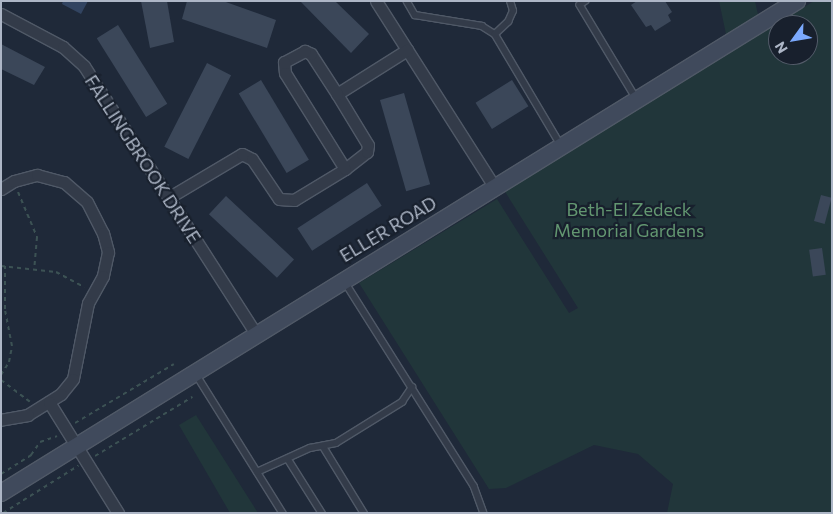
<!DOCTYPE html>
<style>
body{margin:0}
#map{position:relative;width:833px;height:514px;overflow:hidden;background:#1f2939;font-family:Commissioner,sans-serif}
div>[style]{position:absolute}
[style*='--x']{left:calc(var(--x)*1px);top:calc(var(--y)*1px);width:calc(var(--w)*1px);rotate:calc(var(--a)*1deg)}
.green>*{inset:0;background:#21363a}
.water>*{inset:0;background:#324461}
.building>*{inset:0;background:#3b4759;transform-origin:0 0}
.path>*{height:2px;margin-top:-1px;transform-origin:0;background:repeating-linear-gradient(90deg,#3c5254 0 4px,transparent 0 8px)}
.roads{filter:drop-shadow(1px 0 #505967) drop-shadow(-1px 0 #505967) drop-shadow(0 1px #505967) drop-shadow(0 -1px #505967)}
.lane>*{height:5.5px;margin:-2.75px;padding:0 2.75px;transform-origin:2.75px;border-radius:2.75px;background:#333b49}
.street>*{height:11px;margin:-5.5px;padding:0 5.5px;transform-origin:5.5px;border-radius:5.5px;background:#333b49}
.secondary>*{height:16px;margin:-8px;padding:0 8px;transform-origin:8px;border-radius:8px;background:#404a5c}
span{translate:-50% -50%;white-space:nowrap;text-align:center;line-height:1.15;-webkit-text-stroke:4.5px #18202d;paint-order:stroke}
.street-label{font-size:18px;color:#adb6c6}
.park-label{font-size:18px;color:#639771}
.frame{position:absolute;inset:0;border:2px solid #adb6c6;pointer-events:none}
.north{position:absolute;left:768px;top:15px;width:50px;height:50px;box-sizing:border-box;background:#18202d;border:1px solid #545c6a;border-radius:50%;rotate:238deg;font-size:14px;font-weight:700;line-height:20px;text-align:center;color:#adb6c6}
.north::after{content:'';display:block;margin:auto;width:18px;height:22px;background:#7ba9fd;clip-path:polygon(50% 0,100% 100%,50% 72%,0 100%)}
</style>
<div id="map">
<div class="green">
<i style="clip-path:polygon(evenodd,719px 1px,755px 1px,762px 33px,814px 1px,832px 1px,832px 513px,667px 513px,673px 484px,638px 454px,594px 445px,506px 488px,489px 489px,359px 283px,497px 199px,569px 313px,578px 308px,504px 190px,730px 53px,719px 1px,778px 25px,808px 25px,808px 55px,778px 55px,778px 25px)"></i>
<i style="clip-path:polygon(196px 415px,258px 513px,230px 513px,179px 425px)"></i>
</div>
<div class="water">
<i style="clip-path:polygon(63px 1px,88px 1px,81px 14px,62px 4px)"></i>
</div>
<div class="building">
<i style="clip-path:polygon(141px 1px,167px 1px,174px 42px,150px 48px)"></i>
<i style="clip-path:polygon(187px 1px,223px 1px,276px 20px,267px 48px,182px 19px)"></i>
<i style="clip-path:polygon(300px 1px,335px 1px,369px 34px,351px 53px)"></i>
<i style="clip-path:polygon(637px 1px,665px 1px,672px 12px,668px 15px,671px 21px,655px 31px,651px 25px,646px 27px,631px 5px)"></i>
<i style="left:118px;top:25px;width:93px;height:25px;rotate:58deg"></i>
<i style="clip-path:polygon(1px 44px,45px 67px,34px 85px,1px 69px)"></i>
<i style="left:207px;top:63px;width:27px;height:94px;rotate:27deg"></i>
<i style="left:261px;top:80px;width:93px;height:26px;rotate:59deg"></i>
<i style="left:512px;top:80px;width:31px;height:43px;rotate:58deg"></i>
<i style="left:404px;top:93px;width:95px;height:25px;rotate:74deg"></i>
<i style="left:367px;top:183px;width:27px;height:83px;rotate:57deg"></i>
<i style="left:821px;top:195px;width:11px;height:27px;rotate:15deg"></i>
<i style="left:226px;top:196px;width:93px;height:25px;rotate:43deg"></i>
<i style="left:822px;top:248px;width:27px;height:13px;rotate:82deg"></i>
</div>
<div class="path">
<i style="--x:18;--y:192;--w:49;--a:67.1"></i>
<i style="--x:37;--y:237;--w:33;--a:95"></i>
<i style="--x:1;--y:266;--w:55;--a:6.2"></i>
<i style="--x:56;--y:272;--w:32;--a:28"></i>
<i style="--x:1;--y:375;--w:15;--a:-58"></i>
<i style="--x:9;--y:362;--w:16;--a:-79"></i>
<i style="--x:12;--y:346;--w:38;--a:-101"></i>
<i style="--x:5;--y:309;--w:43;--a:-90"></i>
<i style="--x:1;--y:380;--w:36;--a:37"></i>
<i style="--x:75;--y:423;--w:115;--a:-30.8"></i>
<i style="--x:95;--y:456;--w:114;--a:-31.3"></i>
<i style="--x:1;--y:474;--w:36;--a:-32"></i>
<i style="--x:31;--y:455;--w:16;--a:-55"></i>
<i style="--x:40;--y:442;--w:18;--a:-19"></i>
<i style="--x:3;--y:513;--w:89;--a:-32.1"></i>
</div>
<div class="roads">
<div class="lane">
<i style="--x:407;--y:1;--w:16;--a:60"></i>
<i style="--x:415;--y:15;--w:68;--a:9.3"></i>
<i style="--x:482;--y:26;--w:15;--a:32"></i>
<i style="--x:495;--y:34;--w:129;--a:59.3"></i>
<i style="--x:586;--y:1;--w:7;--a:146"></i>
<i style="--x:580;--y:5;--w:109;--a:58.9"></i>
<i style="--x:495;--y:34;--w:18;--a:-43"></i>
<i style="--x:508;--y:22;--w:12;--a:-66"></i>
<i style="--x:513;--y:11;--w:10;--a:-107"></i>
<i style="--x:345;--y:282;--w:241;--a:57.7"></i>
<i style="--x:474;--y:486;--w:29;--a:70"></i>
<i style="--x:196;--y:374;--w:164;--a:58"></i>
<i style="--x:323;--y:446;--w:79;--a:58.5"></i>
<i style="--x:288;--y:459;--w:64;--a:57.8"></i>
<i style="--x:257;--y:472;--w:58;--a:-24.4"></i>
<i style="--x:310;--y:448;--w:26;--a:-11"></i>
<i style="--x:336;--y:443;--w:78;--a:-31.8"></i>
<i style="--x:402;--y:402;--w:18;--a:-56"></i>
</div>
<div class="street">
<i style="--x:376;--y:1;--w:222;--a:57.5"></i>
<i style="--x:1;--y:14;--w:70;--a:28"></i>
<i style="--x:63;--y:47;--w:28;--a:42"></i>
<i style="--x:84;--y:66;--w:318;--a:57.3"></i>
<i style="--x:337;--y:94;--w:83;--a:-32.2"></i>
<i style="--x:1;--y:189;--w:15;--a:-32"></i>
<i style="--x:14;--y:181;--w:24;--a:-15"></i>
<i style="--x:37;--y:175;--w:28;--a:15"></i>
<i style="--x:64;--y:182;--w:30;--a:41"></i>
<i style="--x:87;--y:202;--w:35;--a:63"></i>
<i style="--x:103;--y:233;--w:20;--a:75"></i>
<i style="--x:108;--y:252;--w:25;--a:102"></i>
<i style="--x:103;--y:276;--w:31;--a:119"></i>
<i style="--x:88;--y:303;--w:77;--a:101.2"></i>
<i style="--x:73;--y:379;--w:19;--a:129"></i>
<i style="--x:61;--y:394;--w:39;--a:148"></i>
<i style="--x:28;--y:415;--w:27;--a:170"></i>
<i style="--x:168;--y:198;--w:86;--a:-30.7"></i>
<i style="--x:242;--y:154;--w:11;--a:27"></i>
<i style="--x:252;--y:159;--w:48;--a:56"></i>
<i style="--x:279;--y:199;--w:15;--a:4"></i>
<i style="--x:294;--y:200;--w:60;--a:-31.3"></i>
<i style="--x:345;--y:169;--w:28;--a:-38"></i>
<i style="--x:367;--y:152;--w:7;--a:-82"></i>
<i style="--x:368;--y:145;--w:60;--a:-121.3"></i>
<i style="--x:337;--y:94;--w:48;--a:-123"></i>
<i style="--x:311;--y:54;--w:7;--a:-153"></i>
<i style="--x:305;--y:51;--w:24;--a:152"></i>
<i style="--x:284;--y:62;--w:11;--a:85"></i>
<i style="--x:285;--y:73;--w:113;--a:58"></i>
<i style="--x:49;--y:402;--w:131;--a:58.1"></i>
</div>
<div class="secondary">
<i style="--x:1;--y:493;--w:936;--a:-31.72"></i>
</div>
</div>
<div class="street-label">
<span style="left:143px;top:159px;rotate:57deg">FALLINGBROOK DRIVE</span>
<span style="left:388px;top:229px;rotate:-31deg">ELLER ROAD</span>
</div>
<div class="park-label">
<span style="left:629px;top:220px">Beth-El Zedeck<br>Memorial Gardens</span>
</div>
<div class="frame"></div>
<div class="north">N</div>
</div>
